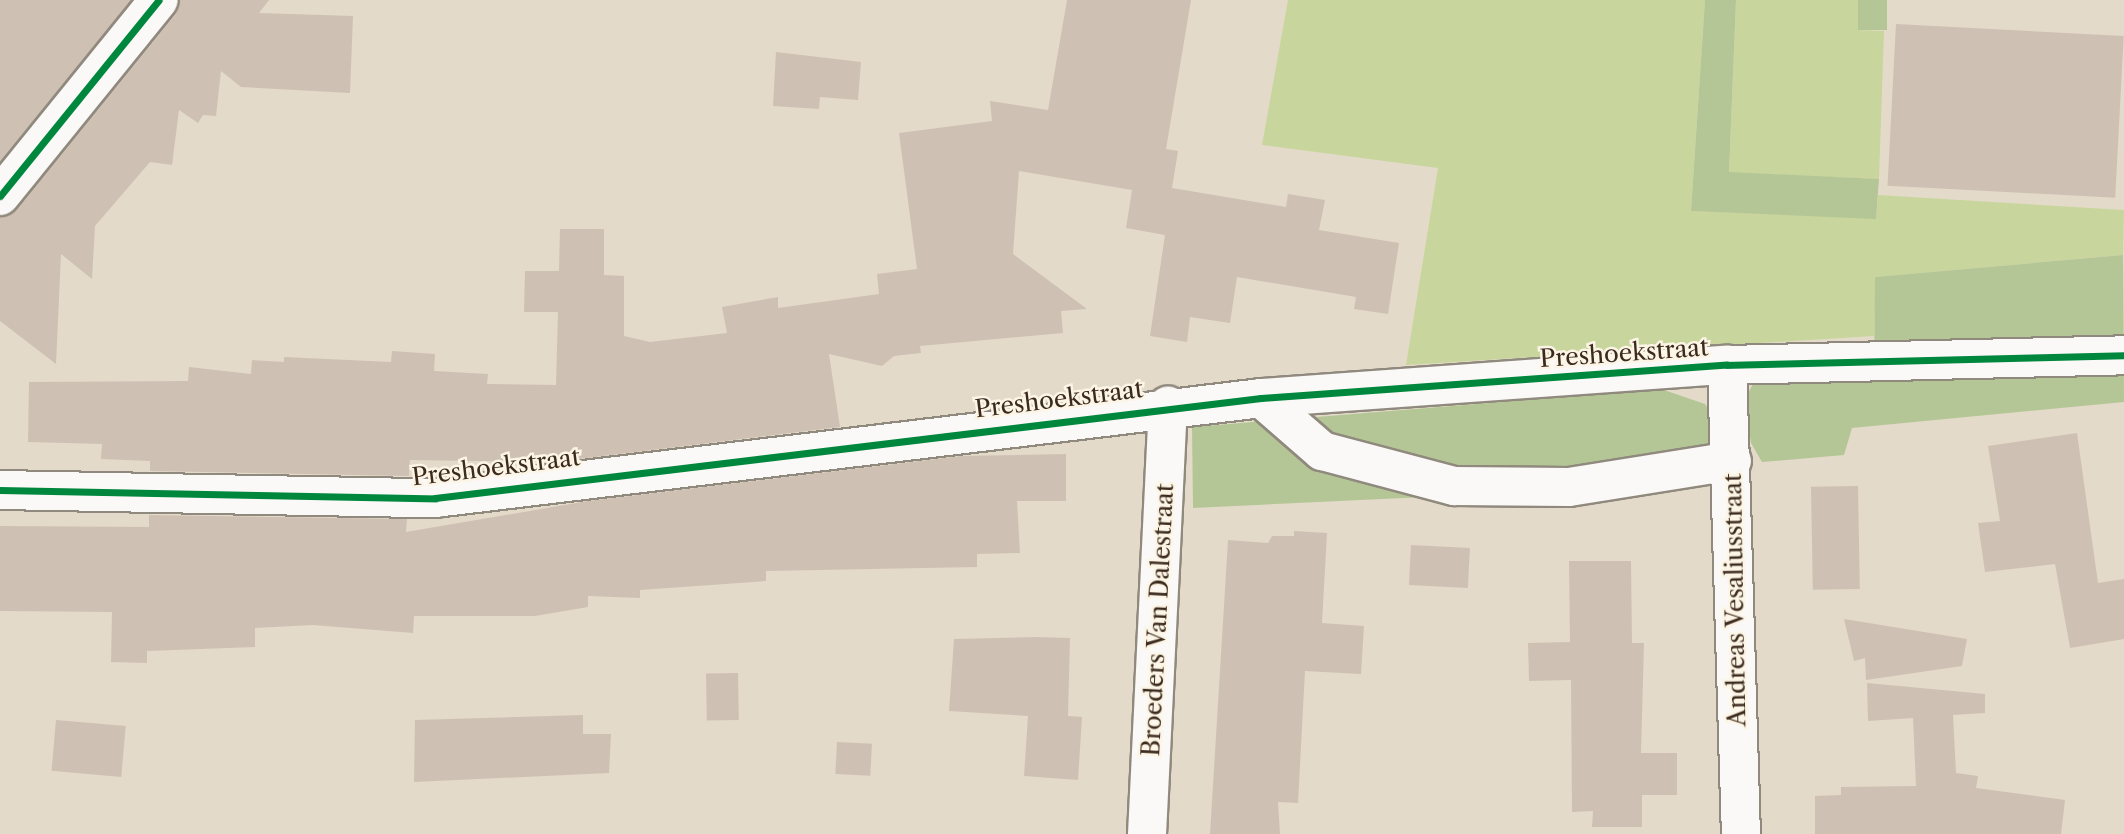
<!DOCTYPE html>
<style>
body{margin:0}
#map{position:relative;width:2124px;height:834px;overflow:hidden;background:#e4dac9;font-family:"Libre Caslon Text",serif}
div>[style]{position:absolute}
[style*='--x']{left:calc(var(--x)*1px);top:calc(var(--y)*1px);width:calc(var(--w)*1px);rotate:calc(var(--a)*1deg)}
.green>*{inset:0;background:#c8d69e}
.forest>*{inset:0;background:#b4c695;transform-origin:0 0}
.building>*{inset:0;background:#cfc0b4;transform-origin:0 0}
.roads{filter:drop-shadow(2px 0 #90897e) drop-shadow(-2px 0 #90897e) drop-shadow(0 2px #90897e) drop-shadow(0 -2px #90897e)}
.minor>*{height:38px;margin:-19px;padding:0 19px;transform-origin:19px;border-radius:19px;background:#fbf9f7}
.cycleway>*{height:7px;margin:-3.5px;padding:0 3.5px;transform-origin:3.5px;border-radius:3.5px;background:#00873e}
span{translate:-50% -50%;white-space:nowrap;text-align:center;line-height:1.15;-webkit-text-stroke:5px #fcf5e5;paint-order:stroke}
.street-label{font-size:24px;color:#3b2a1e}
</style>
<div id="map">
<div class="green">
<i style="clip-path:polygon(1288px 0,1705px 0,1691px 211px,1876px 218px,1878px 195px,2124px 210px,2123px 255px,1876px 277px,1874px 336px,1406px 365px,1438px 168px,1262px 145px)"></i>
<i style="clip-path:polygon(1736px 0,1858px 0,1858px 30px,1884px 31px,1879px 179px,1729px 173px)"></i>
</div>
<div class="forest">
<i style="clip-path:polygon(1705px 0,1736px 0,1729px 172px,1879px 179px,1876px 219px,1691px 211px)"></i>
<i style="left:1858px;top:0;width:29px;height:30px"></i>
<i style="clip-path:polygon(2123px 255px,2124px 402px,1852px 428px,1844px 455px,1762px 462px,1751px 443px,1745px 399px,1753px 384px,1874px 372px,1875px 277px)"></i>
<i style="clip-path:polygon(1661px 389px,1705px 404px,1713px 416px,1713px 436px,1704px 450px,1531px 492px,1193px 508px,1192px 427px)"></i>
</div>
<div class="building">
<i style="clip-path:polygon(0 0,131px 0,0 161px)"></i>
<i style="clip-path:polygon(180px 0,269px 0,259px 13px,353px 16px,350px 93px,241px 87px,221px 71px,216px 116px,203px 115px,198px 123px,179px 110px,172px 165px,150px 162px,95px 226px,92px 279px,61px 254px,56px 364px,0 321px,0 217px,17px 210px,176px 14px)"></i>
<i style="clip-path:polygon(1067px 0,1191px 0,1166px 149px,1178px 151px,1172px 188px,1286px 207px,1288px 194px,1325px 200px,1319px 230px,1399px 243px,1388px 314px,1354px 309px,1356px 297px,1237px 277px,1230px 323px,1190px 317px,1187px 342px,1150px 336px,1165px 235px,1126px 228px,1132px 190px,1019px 171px,1013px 254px,1087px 309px,1061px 311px,1063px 333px,920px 346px,921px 353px,894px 356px,882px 366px,829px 354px,840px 427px,554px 462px,410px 460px,409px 476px,150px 471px,150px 461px,101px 459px,102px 444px,28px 442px,29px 382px,188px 381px,189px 367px,251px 374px,252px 360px,284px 362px,284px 357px,391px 362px,392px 351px,435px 354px,434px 371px,488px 374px,487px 384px,556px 385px,558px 312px,524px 312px,525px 271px,559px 271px,560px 229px,604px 229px,604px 275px,624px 276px,624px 336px,650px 342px,727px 333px,722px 307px,778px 297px,778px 308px,879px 294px,877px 274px,917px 269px,899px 133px,992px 121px,990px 101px,1048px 110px)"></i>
<i style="left:1896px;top:24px;width:228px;height:162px;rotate:3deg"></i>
<i style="clip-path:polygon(776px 52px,861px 62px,858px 100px,820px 97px,819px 109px,773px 106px)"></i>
<i style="clip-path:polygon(2077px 433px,2098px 583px,2124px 579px,2124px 639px,2070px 648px,2055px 564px,1985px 572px,1978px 523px,2000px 521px,1988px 446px)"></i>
<i style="clip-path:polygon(1066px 454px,1066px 501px,1017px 501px,1020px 553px,977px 554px,977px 567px,766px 571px,766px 581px,640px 590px,640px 598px,588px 596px,588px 607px,535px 616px,414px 616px,413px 633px,313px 625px,255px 628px,255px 647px,147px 651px,147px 663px,111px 662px,112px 612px,0 611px,0 526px,149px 527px,149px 515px,407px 519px,406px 532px,588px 501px,961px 456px)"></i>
<i style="left:1858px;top:486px;width:103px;height:47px;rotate:89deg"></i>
<i style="clip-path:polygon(1294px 531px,1327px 533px,1322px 623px,1364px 626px,1361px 674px,1305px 671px,1298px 803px,1278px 802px,1280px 834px,1210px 834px,1228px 540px,1268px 543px,1272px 536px,1294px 536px)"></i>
<i style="left:1411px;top:545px;width:59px;height:40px;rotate:3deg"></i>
<i style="clip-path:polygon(1569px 561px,1631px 561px,1632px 643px,1644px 643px,1641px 753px,1677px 753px,1677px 795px,1642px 795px,1642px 827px,1592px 827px,1593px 811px,1572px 812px,1571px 680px,1529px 681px,1528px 643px,1570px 642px)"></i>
<i style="clip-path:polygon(1844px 619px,1967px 639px,1962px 666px,1866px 680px,1865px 658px,1854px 661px)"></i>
<i style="clip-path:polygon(1035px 637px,1070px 638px,1068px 716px,1082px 717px,1078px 780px,1024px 776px,1028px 716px,949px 711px,954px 639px)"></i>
<i style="left:738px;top:673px;width:47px;height:32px;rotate:89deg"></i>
<i style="clip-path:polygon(1867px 683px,1985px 694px,1985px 713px,1953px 715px,1956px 773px,1978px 776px,1976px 788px,2065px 800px,2061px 834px,1815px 834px,1815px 796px,1841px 795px,1841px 787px,1916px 786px,1913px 718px,1868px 721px)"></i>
<i style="clip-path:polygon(583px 715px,583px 734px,611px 734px,609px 773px,414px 782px,415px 720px)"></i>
<i style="left:56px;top:720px;width:70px;height:51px;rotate:5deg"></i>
<i style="left:837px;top:742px;width:35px;height:32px;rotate:3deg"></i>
</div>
<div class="roads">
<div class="minor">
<i style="--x:0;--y:196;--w:252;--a:-51"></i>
<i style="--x:1727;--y:365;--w:469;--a:88.3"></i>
<i style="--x:1261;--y:398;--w:81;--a:41"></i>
<i style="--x:1322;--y:451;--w:137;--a:14.9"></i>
<i style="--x:1454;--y:486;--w:115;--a:0.5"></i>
<i style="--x:1569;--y:487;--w:165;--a:-9.1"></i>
<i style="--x:0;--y:490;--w:435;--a:1.1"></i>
<i style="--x:435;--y:498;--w:832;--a:-6.9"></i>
<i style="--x:1261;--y:398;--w:467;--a:-4.1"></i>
<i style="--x:1727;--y:365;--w:397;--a:-1.4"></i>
<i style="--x:1147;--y:834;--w:429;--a:-87.2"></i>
</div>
</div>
<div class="cycleway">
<i style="--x:0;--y:196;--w:252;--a:-51"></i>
<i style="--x:0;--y:490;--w:435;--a:1.1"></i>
<i style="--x:435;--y:498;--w:832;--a:-6.9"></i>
<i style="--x:1261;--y:398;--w:467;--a:-4.1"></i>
<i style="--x:1727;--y:365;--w:397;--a:-1.4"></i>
</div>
<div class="street-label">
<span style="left:1624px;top:353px;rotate:-4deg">Preshoekstraat</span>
<span style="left:1059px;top:399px;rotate:-7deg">Preshoekstraat</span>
<span style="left:496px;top:467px;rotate:-7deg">Preshoekstraat</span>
<span style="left:1735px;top:600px;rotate:-91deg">Andreas Vesaliusstraat</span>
<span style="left:1158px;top:620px;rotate:-87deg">Broeders Van Dalestraat</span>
</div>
</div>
